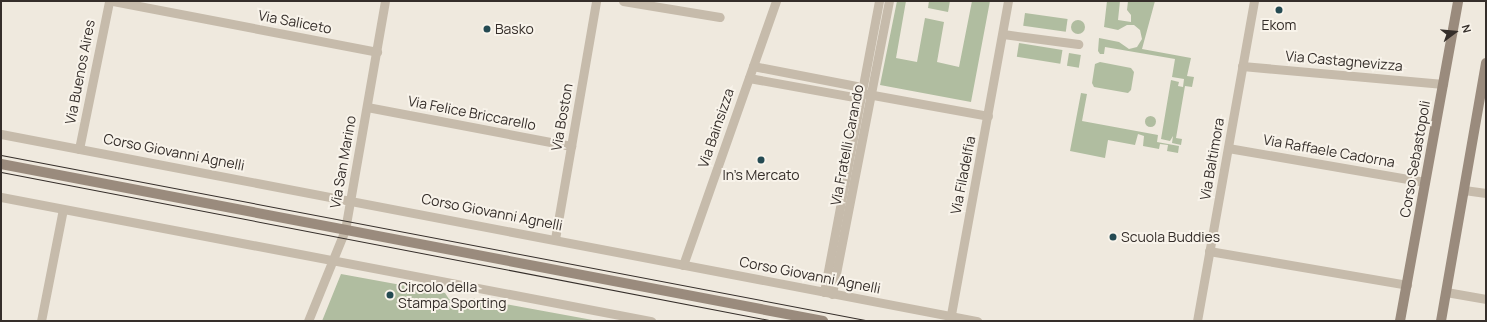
<!DOCTYPE html>
<style>
body{margin:0}
#map{position:relative;width:1487px;height:322px;overflow:hidden;background:#efe9de;font-family:Manrope,sans-serif}
div>[style]{position:absolute}
[style*='--x']{left:calc(var(--x)*1px);top:calc(var(--y)*1px);width:calc(var(--w)*1px);rotate:calc(var(--a)*1deg)}
.green>*{inset:0;background:#b0bda0;transform-origin:0 0}
.round{border-radius:50%}
.street>*{height:9px;margin:-4.5px;padding:0 4.5px;transform-origin:4.5px;border-radius:4.5px;background:#c6bbab}
.secondary>*{height:10px;margin:-5px;padding:0 5px;transform-origin:5px;border-radius:5px;background:#9a8b7d}
.tram>*{height:1px;margin:-0.5px;padding:0 0.5px;transform-origin:0.5px;border-radius:0.5px;background:#352e2a}
.dots>*{width:11px;height:11px;translate:-50% -50%;box-sizing:border-box;border:2px solid #f8f3ea;border-radius:50%}
span{translate:-50% -50%;white-space:nowrap;text-align:center;line-height:1.15;-webkit-text-stroke:4px #f8f3ea;paint-order:stroke}
.street-label{font-size:14px;color:#352e2a}
.poi-label{font-size:14px;color:#352e2a}
.left{translate:0 -50%;text-align:left}
.frame{position:absolute;inset:0;border:2px solid #352e2a;pointer-events:none}
.north{position:absolute;left:1435px;top:12px;width:40px;height:40px;-webkit-text-stroke:3px #f8f3ea;paint-order:stroke;rotate:74deg;font-size:11px;font-weight:700;line-height:16px;text-align:center;color:#352e2a}
.north::after{content:'';display:block;margin:auto;width:14px;height:18px;background:#352e2a;clip-path:polygon(50% 0,100% 100%,50% 72%,0 100%)}
</style>
<div id="map">
<div class="green">
<i style="clip-path:polygon(897px 1px,906px 1px,896px 58px,917px 62px,925px 18px,944px 22px,937px 62px,959px 67px,972px 1px,990px 1px,971px 102px,880px 85px)"></i>
<i style="clip-path:polygon(929px 1px,950px 1px,948px 12px,928px 8px)"></i>
<i style="clip-path:polygon(1107px 1px,1120px 1px,1118px 20px,1131px 22px,1131px 15px,1127px 10px,1128px 1px,1155px 1px,1142px 49px,1191px 58px,1187px 76px,1194px 77px,1192px 87px,1185px 86px,1176px 138px,1182px 139px,1181px 145px,1172px 143px,1173px 136px,1170px 141px,1161px 139px,1171px 80px,1179px 82px,1178px 86px,1183px 87px,1184px 79px,1172px 77px,1175px 59px,1105px 47px,1104px 54px,1100px 54px,1098px 51px,1099px 38px,1119px 42px,1129px 49px,1137px 47px,1142px 39px,1140px 30px,1134px 25px,1127px 25px,1118px 30px,1104px 27px)"></i>
<i style="left:1025px;top:13px;width:43px;height:13px;rotate:8deg"></i>
<i class="round" style="left:1071px;top:20px;width:14px;height:14px"></i>
<i style="left:1019px;top:43px;width:44px;height:14px;rotate:9deg"></i>
<i style="left:1069px;top:53px;width:12px;height:13px;rotate:9deg"></i>
<i style="clip-path:polygon(1100px 62px,1131px 68px,1134px 72px,1131px 90px,1128px 93px,1094px 87px,1092px 83px,1095px 64px)"></i>
<i style="clip-path:polygon(1081px 93px,1087px 94px,1082px 121px,1158px 135px,1157px 142px,1179px 146px,1178px 153px,1167px 151px,1168px 145px,1160px 144px,1159px 149px,1143px 146px,1144px 136px,1138px 134px,1135px 145px,1108px 140px,1105px 158px,1070px 151px)"></i>
<i class="round" style="left:1144.5px;top:115.5px;width:11px;height:11px"></i>
<i style="clip-path:polygon(341px 274px,445px 293px,449px 299px,457px 300px,466px 302px,472px 298px,598px 321px,322px 321px)"></i>
</div>
<div class="street">
<i style="--x:113;--y:1;--w:269;--a:10.9"></i>
<i style="--x:623;--y:1;--w:98;--a:9.4"></i>
<i style="--x:1003;--y:34;--w:76;--a:7.6"></i>
<i style="--x:753;--y:66;--w:105;--a:11"></i>
<i style="--x:856;--y:86;--w:9;--a:49"></i>
<i style="--x:1242;--y:66;--w:202;--a:5.1"></i>
<i style="--x:749;--y:78;--w:107;--a:10.3"></i>
<i style="--x:854;--y:97;--w:9;--a:-27"></i>
<i style="--x:862;--y:93;--w:128;--a:10.3"></i>
<i style="--x:367;--y:107;--w:208;--a:10.8"></i>
<i style="--x:1;--y:134;--w:994;--a:10.85"></i>
<i style="--x:1228;--y:148;--w:200;--a:9.8"></i>
<i style="--x:79;--y:149;--w:151;--a:-78.5"></i>
<i style="--x:1464;--y:190;--w:22;--a:8"></i>
<i style="--x:1;--y:197;--w:662;--a:10.8"></i>
<i style="--x:555;--y:239;--w:242;--a:-80.2"></i>
<i style="--x:1209;--y:251;--w:201;--a:9.7"></i>
<i style="--x:683;--y:265;--w:280;--a:-70.6"></i>
<i style="--x:824;--y:292;--w:296;--a:-79.3"></i>
<i style="--x:1446;--y:292;--w:41;--a:9.9"></i>
<i style="--x:832;--y:294;--w:298;--a:-79"></i>
<i style="--x:950;--y:320;--w:324;--a:-79.7"></i>
<i style="--x:41;--y:321;--w:114;--a:-78.9"></i>
<i style="--x:308;--y:321;--w:98;--a:-67.9"></i>
<i style="--x:345;--y:230;--w:232;--a:-80.1"></i>
<i style="--x:1197;--y:321;--w:325;--a:-79.9"></i>
</div>
<div class="secondary">
<i style="--x:1;--y:164;--w:837;--a:10.81"></i>
<i style="--x:1400;--y:321;--w:325;--a:-79.7"></i>
<i style="--x:1441;--y:321;--w:262;--a:-80.1"></i>
</div>
<div class="tram">
<i style="--x:1;--y:155;--w:885;--a:10.81"></i>
<i style="--x:1;--y:172;--w:787;--a:10.91"></i>
</div>
<div class="dots">
<i style="left:1279px;top:10px;background:#244a52"></i>
<i style="left:487px;top:29px;background:#244a52"></i>
<i style="left:761px;top:160px;background:#244a52"></i>
<i style="left:1113px;top:237px;background:#244a52"></i>
<i style="left:390px;top:295px;background:#244a52"></i>
</div>
<div class="street-label">
<span style="left:295px;top:22px;rotate:11deg">Via Saliceto</span>
<span style="left:1344px;top:61px;rotate:5deg">Via Castagnevizza</span>
<span style="left:80px;top:72px;rotate:-79deg">Via Buenos Aires</span>
<span style="left:472px;top:113px;rotate:11deg">Via Felice Briccarello</span>
<span style="left:562px;top:117px;rotate:-80deg">Via Boston</span>
<span style="left:716px;top:128px;rotate:-71deg">Via Bainsizza</span>
<span style="left:847px;top:145px;rotate:-79deg">Via Fratelli Carando</span>
<span style="left:1329px;top:151px;rotate:10deg">Via Raffaele Cadorna</span>
<span style="left:174px;top:152px;rotate:11deg">Corso Giovanni Agnelli</span>
<span style="left:1212px;top:159px;rotate:-80deg">Via Baltimora</span>
<span style="left:1415px;top:159px;rotate:-80deg">Corso Sebastopoli</span>
<span style="left:343px;top:162px;rotate:-80deg">Via San Marino</span>
<span style="left:963px;top:175px;rotate:-79deg">Via Filadelfia</span>
<span style="left:492px;top:212px;rotate:11deg">Corso Giovanni Agnelli</span>
<span style="left:810px;top:275px;rotate:11deg">Corso Giovanni Agnelli</span>
</div>
<div class="poi-label">
<span style="left:1279px;top:25px">Ekom</span>
<span class="left" style="left:495px;top:29px">Basko</span>
<span style="left:761px;top:175px">In's Mercato</span>
<span class="left" style="left:1121px;top:237px">Scuola Buddies</span>
<span class="left" style="left:398px;top:295px">Circolo della<br>Stampa Sporting</span>
</div>
<div class="frame"></div>
<div class="north">N</div>
</div>
